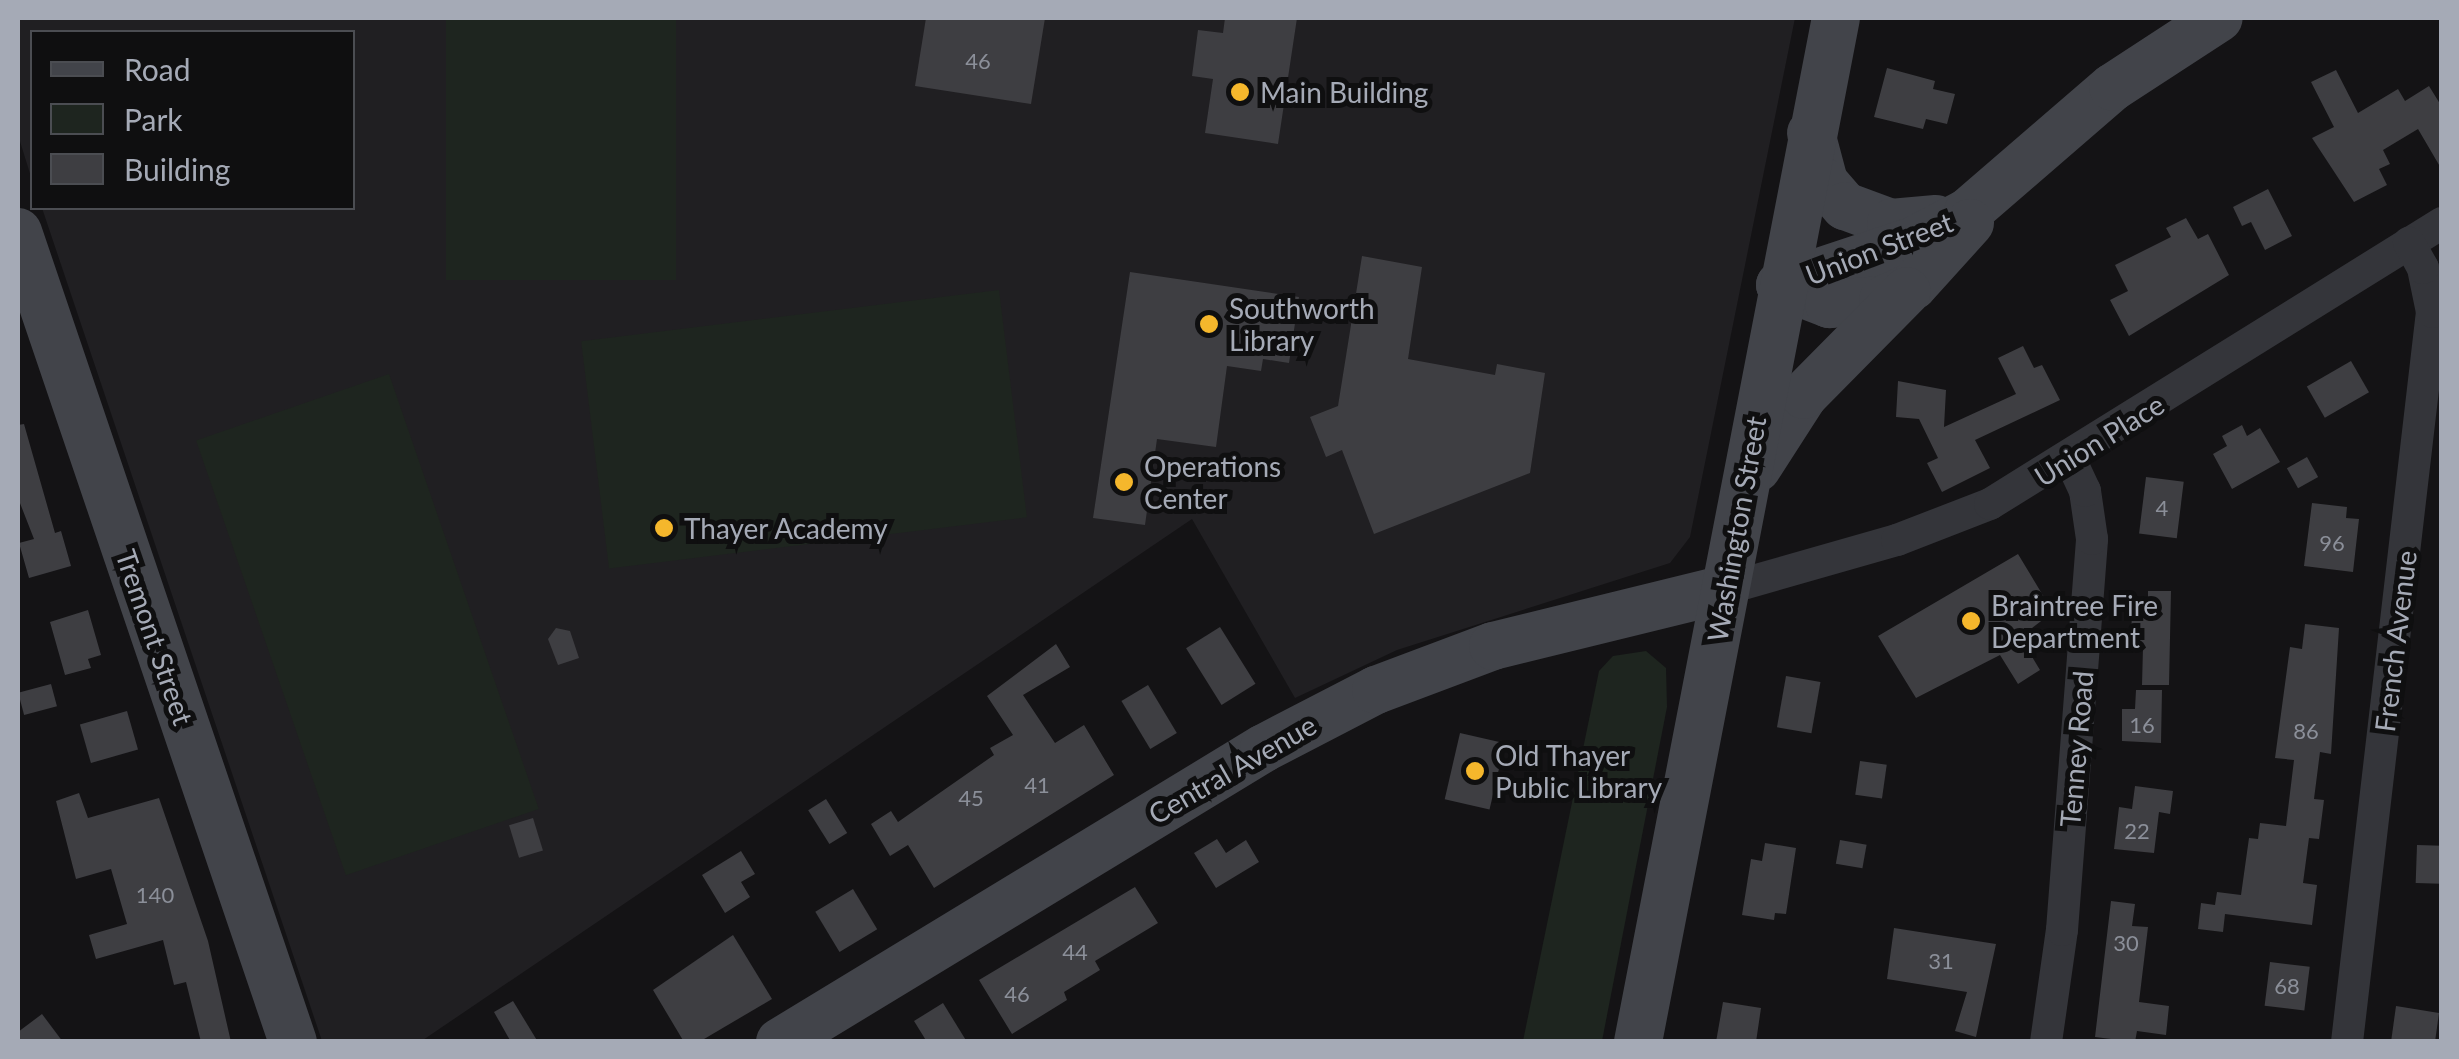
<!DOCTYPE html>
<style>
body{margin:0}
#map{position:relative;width:2459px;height:1059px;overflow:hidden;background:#141315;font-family:Lato,sans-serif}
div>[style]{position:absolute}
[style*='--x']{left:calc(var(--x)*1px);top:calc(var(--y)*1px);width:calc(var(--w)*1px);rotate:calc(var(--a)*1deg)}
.built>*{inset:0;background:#201f22}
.green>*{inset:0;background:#1e251f;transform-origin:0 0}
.building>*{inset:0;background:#3e3e42;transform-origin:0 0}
.street>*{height:32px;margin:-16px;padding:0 16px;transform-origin:16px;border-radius:16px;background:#34353a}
.secondary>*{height:48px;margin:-24px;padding:0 24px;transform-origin:24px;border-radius:24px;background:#42444a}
.dots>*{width:28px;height:28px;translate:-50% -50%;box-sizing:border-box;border:5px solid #0f0f10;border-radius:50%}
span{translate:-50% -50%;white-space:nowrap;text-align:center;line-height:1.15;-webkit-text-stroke:10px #0f0f10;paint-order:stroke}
.number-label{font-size:22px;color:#8b8f99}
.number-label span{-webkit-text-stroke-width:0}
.poi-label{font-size:28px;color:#a5aab6}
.left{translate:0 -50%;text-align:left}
.street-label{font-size:28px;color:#a5aab6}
.frame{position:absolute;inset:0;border:20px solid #a5aab6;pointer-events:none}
.legend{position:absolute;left:30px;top:30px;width:325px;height:180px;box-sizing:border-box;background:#0f0f10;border:2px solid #4b4d52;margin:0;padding:12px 18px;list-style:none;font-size:30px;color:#a5aab6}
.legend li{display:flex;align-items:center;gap:20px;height:50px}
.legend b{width:50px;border:2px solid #4b4d52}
</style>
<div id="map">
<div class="built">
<i style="clip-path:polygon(18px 18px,1795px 18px,1690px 537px,1670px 563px,1397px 650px,1295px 698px,1192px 519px,420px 1042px,322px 1041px,42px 208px,352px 208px,352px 32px,32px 32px,32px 180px,18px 135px)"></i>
</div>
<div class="green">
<i style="left:446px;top:18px;width:230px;height:262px"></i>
<i style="left:999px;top:290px;width:229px;height:421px;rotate:83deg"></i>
<i style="left:389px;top:374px;width:460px;height:204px;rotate:71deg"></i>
<i style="clip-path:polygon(1646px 651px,1666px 668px,1667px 707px,1602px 1041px,1523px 1041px,1599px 671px,1613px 656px)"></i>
</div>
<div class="building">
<i style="clip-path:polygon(926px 18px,1045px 18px,1031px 104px,915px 86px)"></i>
<i style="clip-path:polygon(1225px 18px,1297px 18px,1278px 144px,1205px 133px,1213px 79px,1192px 76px,1198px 30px,1223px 33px)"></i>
<i style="clip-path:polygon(1887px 68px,1935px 81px,1933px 89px,1955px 94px,1947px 124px,1926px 119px,1923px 129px,1874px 117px)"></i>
<i style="clip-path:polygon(2336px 70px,2358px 113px,2398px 89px,2405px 101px,2429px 86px,2442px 107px,2442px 170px,2418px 129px,2383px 150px,2390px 164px,2379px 169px,2387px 185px,2354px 202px,2312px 138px,2334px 127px,2311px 82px)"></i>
<i style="clip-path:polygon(2268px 189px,2292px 236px,2265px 250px,2251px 222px,2242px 226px,2233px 207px)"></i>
<i style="clip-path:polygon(2186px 218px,2198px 239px,2208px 234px,2229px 275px,2129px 336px,2110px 300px,2128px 291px,2115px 265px,2171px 237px,2166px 228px)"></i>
<i style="clip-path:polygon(1362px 256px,1422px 267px,1408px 359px,1495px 375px,1497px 364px,1545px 373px,1530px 473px,1374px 534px,1342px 450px,1326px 457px,1310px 417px,1338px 406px)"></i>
<i style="clip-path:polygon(1130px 272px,1299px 297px,1289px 363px,1263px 359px,1261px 371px,1227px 366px,1216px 447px,1157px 439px,1145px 525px,1093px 518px)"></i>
<i style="clip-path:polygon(2023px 346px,2034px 368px,2042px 365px,2060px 400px,1975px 440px,1990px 468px,1942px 492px,1927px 463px,1938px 458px,1919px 419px,1896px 417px,1898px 381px,1946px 390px,1944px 427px,2016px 394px,1998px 358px)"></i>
<i style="left:2351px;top:361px;width:36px;height:51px;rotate:60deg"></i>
<i style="clip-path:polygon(24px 424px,55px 533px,61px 531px,71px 566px,29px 578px,19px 543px,34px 539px,18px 498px,18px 425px)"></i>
<i style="clip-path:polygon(2242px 425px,2247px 436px,2260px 428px,2280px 462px,2232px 489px,2213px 454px,2227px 446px,2222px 436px)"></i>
<i style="left:2307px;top:457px;width:23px;height:23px;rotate:61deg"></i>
<i style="left:2146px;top:477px;width:38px;height:57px;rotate:7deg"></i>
<i style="clip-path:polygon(2312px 503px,2347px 507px,2346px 518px,2359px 519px,2353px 572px,2304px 566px)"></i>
<i style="clip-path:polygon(2018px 554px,2053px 612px,2020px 637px,2040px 670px,2018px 684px,2000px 655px,1916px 698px,1878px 636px)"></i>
<i style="clip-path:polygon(2148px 591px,2171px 591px,2169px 685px,2142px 685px,2143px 647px,2131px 647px,2132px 608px,2148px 608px)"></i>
<i style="clip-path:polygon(88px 610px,101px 655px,88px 659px,91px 668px,65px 675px,50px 622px)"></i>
<i style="clip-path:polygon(2305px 624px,2339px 628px,2331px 754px,2320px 752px,2314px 799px,2324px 800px,2319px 839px,2309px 838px,2303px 883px,2317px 885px,2312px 925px,2225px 914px,2223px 932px,2198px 929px,2201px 903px,2215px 905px,2217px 892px,2241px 895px,2249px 838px,2258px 839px,2260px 823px,2286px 826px,2294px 760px,2275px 758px,2290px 647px,2302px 649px)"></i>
<i style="left:1220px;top:627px;width:67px;height:40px;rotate:58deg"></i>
<i style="clip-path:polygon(556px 628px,570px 631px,579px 658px,558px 665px,548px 639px)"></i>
<i style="clip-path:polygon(1056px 644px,1070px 667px,1023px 695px,1055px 743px,1084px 725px,1114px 775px,934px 888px,908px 845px,890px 856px,871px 824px,891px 811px,898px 822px,994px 755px,990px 748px,1013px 735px,987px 696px)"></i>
<i style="left:1786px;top:676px;width:35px;height:52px;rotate:10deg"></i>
<i style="left:51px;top:684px;width:23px;height:34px;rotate:75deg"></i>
<i style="left:1148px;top:685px;width:56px;height:31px;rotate:59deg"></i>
<i style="clip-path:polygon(2136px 690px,2162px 690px,2161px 743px,2122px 741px,2122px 709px,2135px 709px)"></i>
<i style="left:127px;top:711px;width:40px;height:49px;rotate:74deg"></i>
<i style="left:1460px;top:733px;width:46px;height:68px;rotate:13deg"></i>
<i style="left:1860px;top:761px;width:27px;height:34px;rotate:8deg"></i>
<i style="clip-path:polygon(2135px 786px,2173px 791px,2170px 814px,2159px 812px,2154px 853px,2114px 849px,2119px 807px,2132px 809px)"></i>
<i style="clip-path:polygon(79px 793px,88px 818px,159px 798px,208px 941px,231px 1042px,201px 1042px,186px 982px,174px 985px,163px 940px,96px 959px,89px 935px,127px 924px,111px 869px,76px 879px,56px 801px)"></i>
<i style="left:826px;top:799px;width:40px;height:21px;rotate:58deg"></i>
<i style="left:533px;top:818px;width:34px;height:25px;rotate:73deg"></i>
<i style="clip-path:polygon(1217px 839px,1226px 853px,1246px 840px,1259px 862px,1216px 888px,1194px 853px)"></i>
<i style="left:1840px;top:840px;width:27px;height:24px;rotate:10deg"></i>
<i style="clip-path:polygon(1765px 843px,1796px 848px,1786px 914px,1775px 913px,1774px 920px,1742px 915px,1751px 859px,1762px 861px)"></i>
<i style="left:2417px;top:845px;width:25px;height:38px;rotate:2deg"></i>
<i style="clip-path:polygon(741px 851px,755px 874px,741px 882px,750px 897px,725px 913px,702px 875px)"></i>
<i style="clip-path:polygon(1135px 887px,1158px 923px,1095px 961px,1100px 970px,1064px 992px,1067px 1000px,1012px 1034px,979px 980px)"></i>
<i style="left:853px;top:889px;width:47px;height:44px;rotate:59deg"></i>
<i style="clip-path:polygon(2111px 901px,2135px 904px,2132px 926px,2148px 927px,2139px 1002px,2169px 1006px,2166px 1035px,2137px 1031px,2135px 1042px,2095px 1037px)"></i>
<i style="clip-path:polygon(1894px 928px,1996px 944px,1976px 1037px,1955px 1031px,1967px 992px,1887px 979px)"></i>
<i style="clip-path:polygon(733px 935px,772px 999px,699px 1042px,684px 1042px,653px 990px)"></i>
<i style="left:2270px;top:962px;width:40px;height:44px;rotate:7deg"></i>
<i style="clip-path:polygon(513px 1001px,538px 1042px,511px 1042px,494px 1012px)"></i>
<i style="clip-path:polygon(1723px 1002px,1761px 1008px,1756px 1042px,1716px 1042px)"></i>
<i style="clip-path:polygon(943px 1003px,967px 1042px,927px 1042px,914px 1021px)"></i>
<i style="clip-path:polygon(2396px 1006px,2439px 1013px,2435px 1042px,2391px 1042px)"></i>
<i style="clip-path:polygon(42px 1014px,63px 1042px,18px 1042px,18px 1032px)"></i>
</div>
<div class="street">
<i style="--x:1725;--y:589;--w:179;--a:-15.9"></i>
<i style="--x:1897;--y:540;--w:100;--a:-21.2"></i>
<i style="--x:1990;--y:504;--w:532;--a:-31.87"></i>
<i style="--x:2046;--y:1042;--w:113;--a:-81.9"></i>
<i style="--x:2062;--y:930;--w:392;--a:-85.6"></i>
<i style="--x:2092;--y:539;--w:49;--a:-98.3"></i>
<i style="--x:2085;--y:491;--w:35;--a:-115"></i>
<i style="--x:2347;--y:1042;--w:735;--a:-83.36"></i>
<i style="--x:2432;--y:312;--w:45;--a:-101.6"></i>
<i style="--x:2423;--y:268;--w:29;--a:-119"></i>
</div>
<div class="secondary">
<i style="--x:1811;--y:133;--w:51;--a:75.1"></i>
<i style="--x:1824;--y:182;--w:32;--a:49"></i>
<i style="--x:1845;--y:206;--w:49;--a:20.3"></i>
<i style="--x:1891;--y:223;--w:45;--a:-5.1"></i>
<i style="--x:18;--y:232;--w:855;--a:71.25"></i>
<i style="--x:1780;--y:285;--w:142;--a:-18.4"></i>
<i style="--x:1915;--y:240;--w:60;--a:-27.8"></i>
<i style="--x:1968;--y:212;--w:191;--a:-40.8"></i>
<i style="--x:2113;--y:87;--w:126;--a:-33.1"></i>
<i style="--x:1780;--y:285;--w:53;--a:21.2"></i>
<i style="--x:1829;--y:304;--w:54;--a:-4.2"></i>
<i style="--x:1883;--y:300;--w:33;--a:-25"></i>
<i style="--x:1913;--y:286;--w:85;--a:-47.9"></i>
<i style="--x:1757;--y:468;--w:87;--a:-57.2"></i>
<i style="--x:1804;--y:395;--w:146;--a:-45.3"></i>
<i style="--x:780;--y:1042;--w:566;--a:-31.28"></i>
<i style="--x:1264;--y:748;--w:126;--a:-27.4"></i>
<i style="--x:1376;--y:690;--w:125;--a:-20.6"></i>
<i style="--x:1493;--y:646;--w:239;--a:-13.8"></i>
<i style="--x:1638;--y:1042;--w:1043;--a:-79.06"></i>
</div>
<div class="dots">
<i style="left:1240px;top:92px;background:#f5b72c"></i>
<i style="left:1209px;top:324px;background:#f5b72c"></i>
<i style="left:1124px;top:482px;background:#f5b72c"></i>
<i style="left:664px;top:528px;background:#f5b72c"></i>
<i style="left:1971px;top:621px;background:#f5b72c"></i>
<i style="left:1475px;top:771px;background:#f5b72c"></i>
</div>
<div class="number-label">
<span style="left:978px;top:61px">46</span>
<span style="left:2162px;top:508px">4</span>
<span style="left:2332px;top:543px">96</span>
<span style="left:2142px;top:725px">16</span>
<span style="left:2306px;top:731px">86</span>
<span style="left:1037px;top:785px">41</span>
<span style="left:971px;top:798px">45</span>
<span style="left:2137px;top:831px">22</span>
<span style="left:155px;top:895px">140</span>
<span style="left:2126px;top:943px">30</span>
<span style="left:1075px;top:952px">44</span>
<span style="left:1941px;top:961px">31</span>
<span style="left:2287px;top:986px">68</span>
<span style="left:1017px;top:994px">46</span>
</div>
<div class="poi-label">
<span class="left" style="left:1260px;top:92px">Main Building</span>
<span class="left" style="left:1229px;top:324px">Southworth<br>Library</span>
<span class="left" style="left:1144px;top:482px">Operations<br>Center</span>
<span class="left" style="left:684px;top:528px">Thayer Academy</span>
<span class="left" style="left:1991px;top:621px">Braintree Fire<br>Department</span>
<span class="left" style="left:1495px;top:771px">Old Thayer<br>Public Library</span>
</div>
<div class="street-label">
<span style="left:1879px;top:248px;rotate:-21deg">Union Street</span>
<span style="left:2099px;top:440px;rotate:-32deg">Union Place</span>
<span style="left:1736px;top:529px;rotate:-80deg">Washington Street</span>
<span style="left:155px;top:637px;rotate:71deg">Tremont Street</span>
<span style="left:2395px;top:641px;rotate:-83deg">French Avenue</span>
<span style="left:2076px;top:749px;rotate:-85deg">Tenney Road</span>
<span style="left:1232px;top:769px;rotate:-30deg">Central Avenue</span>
</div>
<div class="frame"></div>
<ul class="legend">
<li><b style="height:12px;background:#42444a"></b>Road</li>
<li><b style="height:28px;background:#1e251f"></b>Park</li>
<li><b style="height:28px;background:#3e3e42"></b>Building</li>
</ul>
</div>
